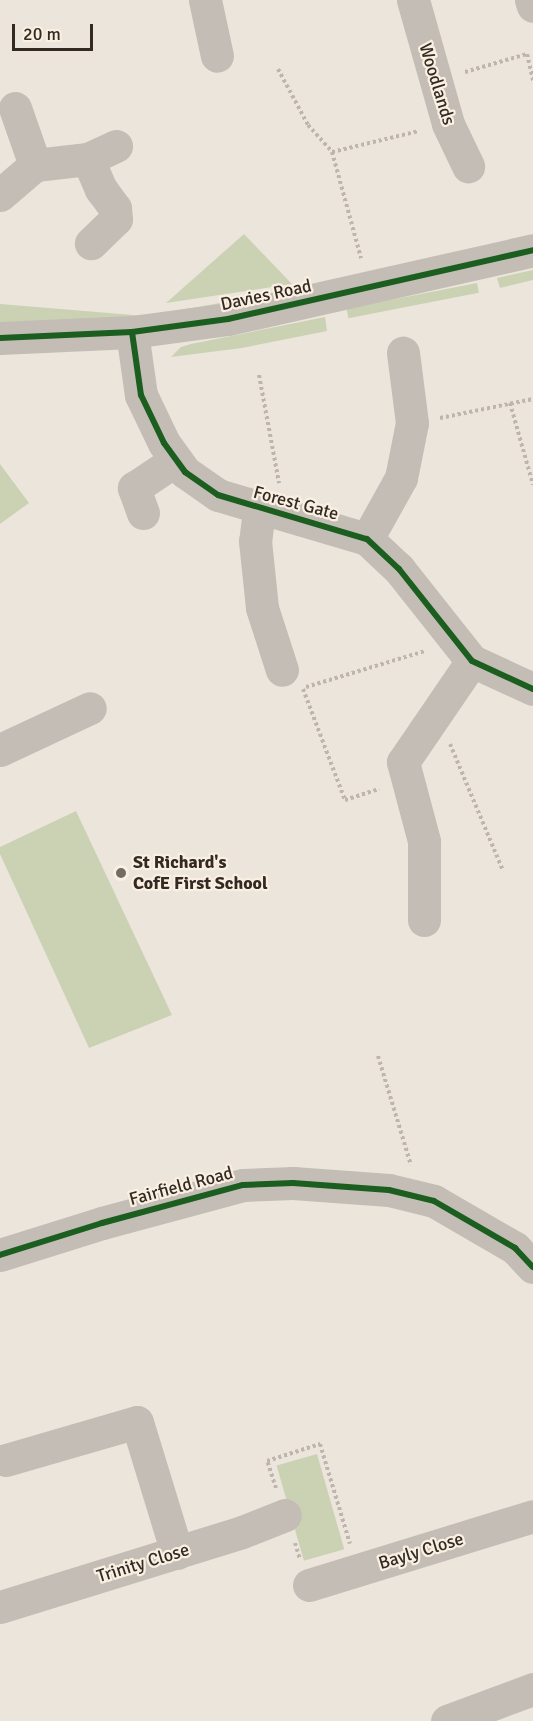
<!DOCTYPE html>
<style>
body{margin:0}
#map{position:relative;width:533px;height:1721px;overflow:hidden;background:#ece5dc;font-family:Signika,sans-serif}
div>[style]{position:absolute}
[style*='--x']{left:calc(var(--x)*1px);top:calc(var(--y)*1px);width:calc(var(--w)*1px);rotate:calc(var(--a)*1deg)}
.green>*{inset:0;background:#cbd2b4;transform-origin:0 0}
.path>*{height:4px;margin-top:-2px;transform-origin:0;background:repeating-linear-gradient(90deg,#bdb5ae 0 3px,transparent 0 6px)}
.minor>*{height:33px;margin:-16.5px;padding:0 16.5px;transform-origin:16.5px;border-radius:16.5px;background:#c4bdb5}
.cycleway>*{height:6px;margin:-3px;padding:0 3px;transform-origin:3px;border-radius:3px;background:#1b5e20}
.dots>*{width:16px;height:16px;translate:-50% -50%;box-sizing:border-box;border:3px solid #faf0e1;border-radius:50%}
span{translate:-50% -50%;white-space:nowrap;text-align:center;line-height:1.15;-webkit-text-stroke:4.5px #faf0e1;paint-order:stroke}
.street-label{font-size:18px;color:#342a24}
.poi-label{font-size:18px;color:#342a24;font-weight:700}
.left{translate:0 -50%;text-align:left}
.scale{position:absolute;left:12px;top:24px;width:81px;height:27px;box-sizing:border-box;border:3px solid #342a24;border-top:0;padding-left:8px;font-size:18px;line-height:21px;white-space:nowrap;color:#342a24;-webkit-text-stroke:4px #faf0e1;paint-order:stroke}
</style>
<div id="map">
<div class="green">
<i style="clip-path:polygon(244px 234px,292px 284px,166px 303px)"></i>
<i style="clip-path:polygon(533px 270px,533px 280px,500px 288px,497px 278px)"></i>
<i style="left:477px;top:283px;width:10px;height:133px;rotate:79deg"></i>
<i style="clip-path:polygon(313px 287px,314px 291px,244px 305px,145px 319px,0 324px,0 304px,145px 316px)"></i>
<i style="clip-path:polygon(325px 317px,327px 331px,242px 348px,171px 357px,181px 347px,191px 344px)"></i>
<i style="clip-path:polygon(0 464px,29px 503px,0 524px)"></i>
<i style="clip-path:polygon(76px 811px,172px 1015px,89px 1048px,0 854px,0 847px)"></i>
<i style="left:317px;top:1454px;width:99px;height:42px;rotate:74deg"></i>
</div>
<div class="path">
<i style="--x:278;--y:69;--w:64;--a:61.8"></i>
<i style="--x:308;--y:125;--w:36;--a:48"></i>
<i style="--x:332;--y:152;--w:110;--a:74.7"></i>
<i style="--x:465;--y:72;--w:65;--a:-16.2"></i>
<i style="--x:527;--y:54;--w:28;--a:77"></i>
<i style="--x:332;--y:152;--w:89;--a:-13.6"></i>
<i style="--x:259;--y:375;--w:110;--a:79.5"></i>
<i style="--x:510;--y:403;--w:85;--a:74.3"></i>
<i style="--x:440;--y:418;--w:95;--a:-11.5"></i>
<i style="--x:306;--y:687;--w:124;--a:-16.8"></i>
<i style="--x:303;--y:689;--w:119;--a:69.3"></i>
<i style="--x:345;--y:800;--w:36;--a:-18"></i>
<i style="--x:450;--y:744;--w:138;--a:67.3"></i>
<i style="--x:378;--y:1056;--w:114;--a:73.2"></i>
<i style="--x:276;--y:1488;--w:28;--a:-108"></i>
<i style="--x:267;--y:1461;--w:56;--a:-17.8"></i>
<i style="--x:320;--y:1444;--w:104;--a:73.3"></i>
<i style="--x:295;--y:1543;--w:17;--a:73"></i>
</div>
<div class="minor">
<i style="--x:205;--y:0;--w:57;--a:77.9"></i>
<i style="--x:413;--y:0;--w:129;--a:74.2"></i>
<i style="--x:448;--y:124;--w:47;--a:64.5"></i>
<i style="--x:531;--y:0;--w:6;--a:72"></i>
<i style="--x:15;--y:108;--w:60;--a:70.7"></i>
<i style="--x:88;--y:159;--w:33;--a:67"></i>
<i style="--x:101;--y:189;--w:24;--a:54"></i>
<i style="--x:115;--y:208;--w:11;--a:85"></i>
<i style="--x:116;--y:219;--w:35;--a:136"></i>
<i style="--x:0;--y:195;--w:46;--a:-40.6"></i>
<i style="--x:35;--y:165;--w:53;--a:-6.5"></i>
<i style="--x:88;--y:159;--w:31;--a:-25"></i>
<i style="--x:132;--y:332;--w:64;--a:81.9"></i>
<i style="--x:141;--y:395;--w:53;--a:64.4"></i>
<i style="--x:164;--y:443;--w:36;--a:54"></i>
<i style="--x:185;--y:472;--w:40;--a:34.9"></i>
<i style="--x:218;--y:495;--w:155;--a:16.5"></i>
<i style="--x:367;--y:539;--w:44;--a:43.2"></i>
<i style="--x:399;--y:569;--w:117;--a:51.6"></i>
<i style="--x:472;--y:661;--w:67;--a:24.7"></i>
<i style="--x:0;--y:338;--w:132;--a:-2.6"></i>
<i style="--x:132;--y:332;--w:97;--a:-7.7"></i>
<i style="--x:228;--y:319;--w:313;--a:-12.7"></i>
<i style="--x:259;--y:510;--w:31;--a:97"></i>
<i style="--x:255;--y:541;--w:67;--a:84"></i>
<i style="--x:262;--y:608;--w:65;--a:72.1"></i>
<i style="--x:143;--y:513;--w:27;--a:-110"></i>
<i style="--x:134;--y:488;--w:50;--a:-33.7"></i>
<i style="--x:367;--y:539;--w:70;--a:-60.9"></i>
<i style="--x:401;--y:478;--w:56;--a:-78.7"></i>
<i style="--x:412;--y:423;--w:71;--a:-97.3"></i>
<i style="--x:0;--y:750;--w:99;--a:-25"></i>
<i style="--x:424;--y:920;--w:79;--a:-90"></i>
<i style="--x:424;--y:841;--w:82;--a:-104.9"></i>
<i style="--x:403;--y:762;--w:122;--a:-55.7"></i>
<i style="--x:0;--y:1255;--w:107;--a:-17.4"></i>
<i style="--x:102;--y:1223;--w:146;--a:-15.1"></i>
<i style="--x:243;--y:1185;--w:50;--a:-2.3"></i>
<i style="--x:293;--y:1183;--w:96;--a:4.2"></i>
<i style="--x:389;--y:1190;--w:46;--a:13.7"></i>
<i style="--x:434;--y:1201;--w:94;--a:30.1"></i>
<i style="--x:515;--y:1248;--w:26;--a:47"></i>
<i style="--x:6;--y:1460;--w:136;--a:-16.2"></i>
<i style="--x:137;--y:1422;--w:137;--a:73"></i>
<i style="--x:309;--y:1585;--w:234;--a:-17.1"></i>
<i style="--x:0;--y:1607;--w:253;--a:-17.2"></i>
<i style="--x:242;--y:1532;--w:46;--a:-21.6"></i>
<i style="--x:447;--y:1721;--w:92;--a:-20.4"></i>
</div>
<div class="cycleway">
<i style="--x:132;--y:332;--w:64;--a:81.9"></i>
<i style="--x:141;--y:395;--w:53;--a:64.4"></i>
<i style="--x:164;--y:443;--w:36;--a:54"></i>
<i style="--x:185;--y:472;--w:40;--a:34.9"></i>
<i style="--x:218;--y:495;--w:155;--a:16.5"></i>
<i style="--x:367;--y:539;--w:44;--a:43.2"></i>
<i style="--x:399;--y:569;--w:117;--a:51.6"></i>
<i style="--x:472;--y:661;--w:67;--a:24.7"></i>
<i style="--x:0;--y:338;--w:132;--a:-2.6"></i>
<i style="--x:132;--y:332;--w:97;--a:-7.7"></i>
<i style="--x:228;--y:319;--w:313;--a:-12.7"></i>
<i style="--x:0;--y:1255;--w:107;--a:-17.4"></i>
<i style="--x:102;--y:1223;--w:146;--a:-15.1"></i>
<i style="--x:243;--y:1185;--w:50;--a:-2.3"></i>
<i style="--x:293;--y:1183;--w:96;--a:4.2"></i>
<i style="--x:389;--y:1190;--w:46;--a:13.7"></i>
<i style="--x:434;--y:1201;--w:94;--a:30.1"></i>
<i style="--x:515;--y:1248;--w:26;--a:47"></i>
</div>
<div class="dots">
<i style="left:121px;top:873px;background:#746b64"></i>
</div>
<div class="street-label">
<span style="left:437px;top:84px;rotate:73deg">Woodlands</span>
<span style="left:266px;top:295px;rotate:-12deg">Davies Road</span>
<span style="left:296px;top:503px;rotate:15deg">Forest Gate</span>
<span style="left:181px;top:1186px;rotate:-15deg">Fairfield Road</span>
<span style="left:421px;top:1551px;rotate:-17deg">Bayly Close</span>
<span style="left:143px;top:1563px;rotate:-17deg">Trinity Close</span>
</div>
<div class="poi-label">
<span class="left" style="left:133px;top:873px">St Richard's<br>CofE First School</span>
</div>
<div class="scale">20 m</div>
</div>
